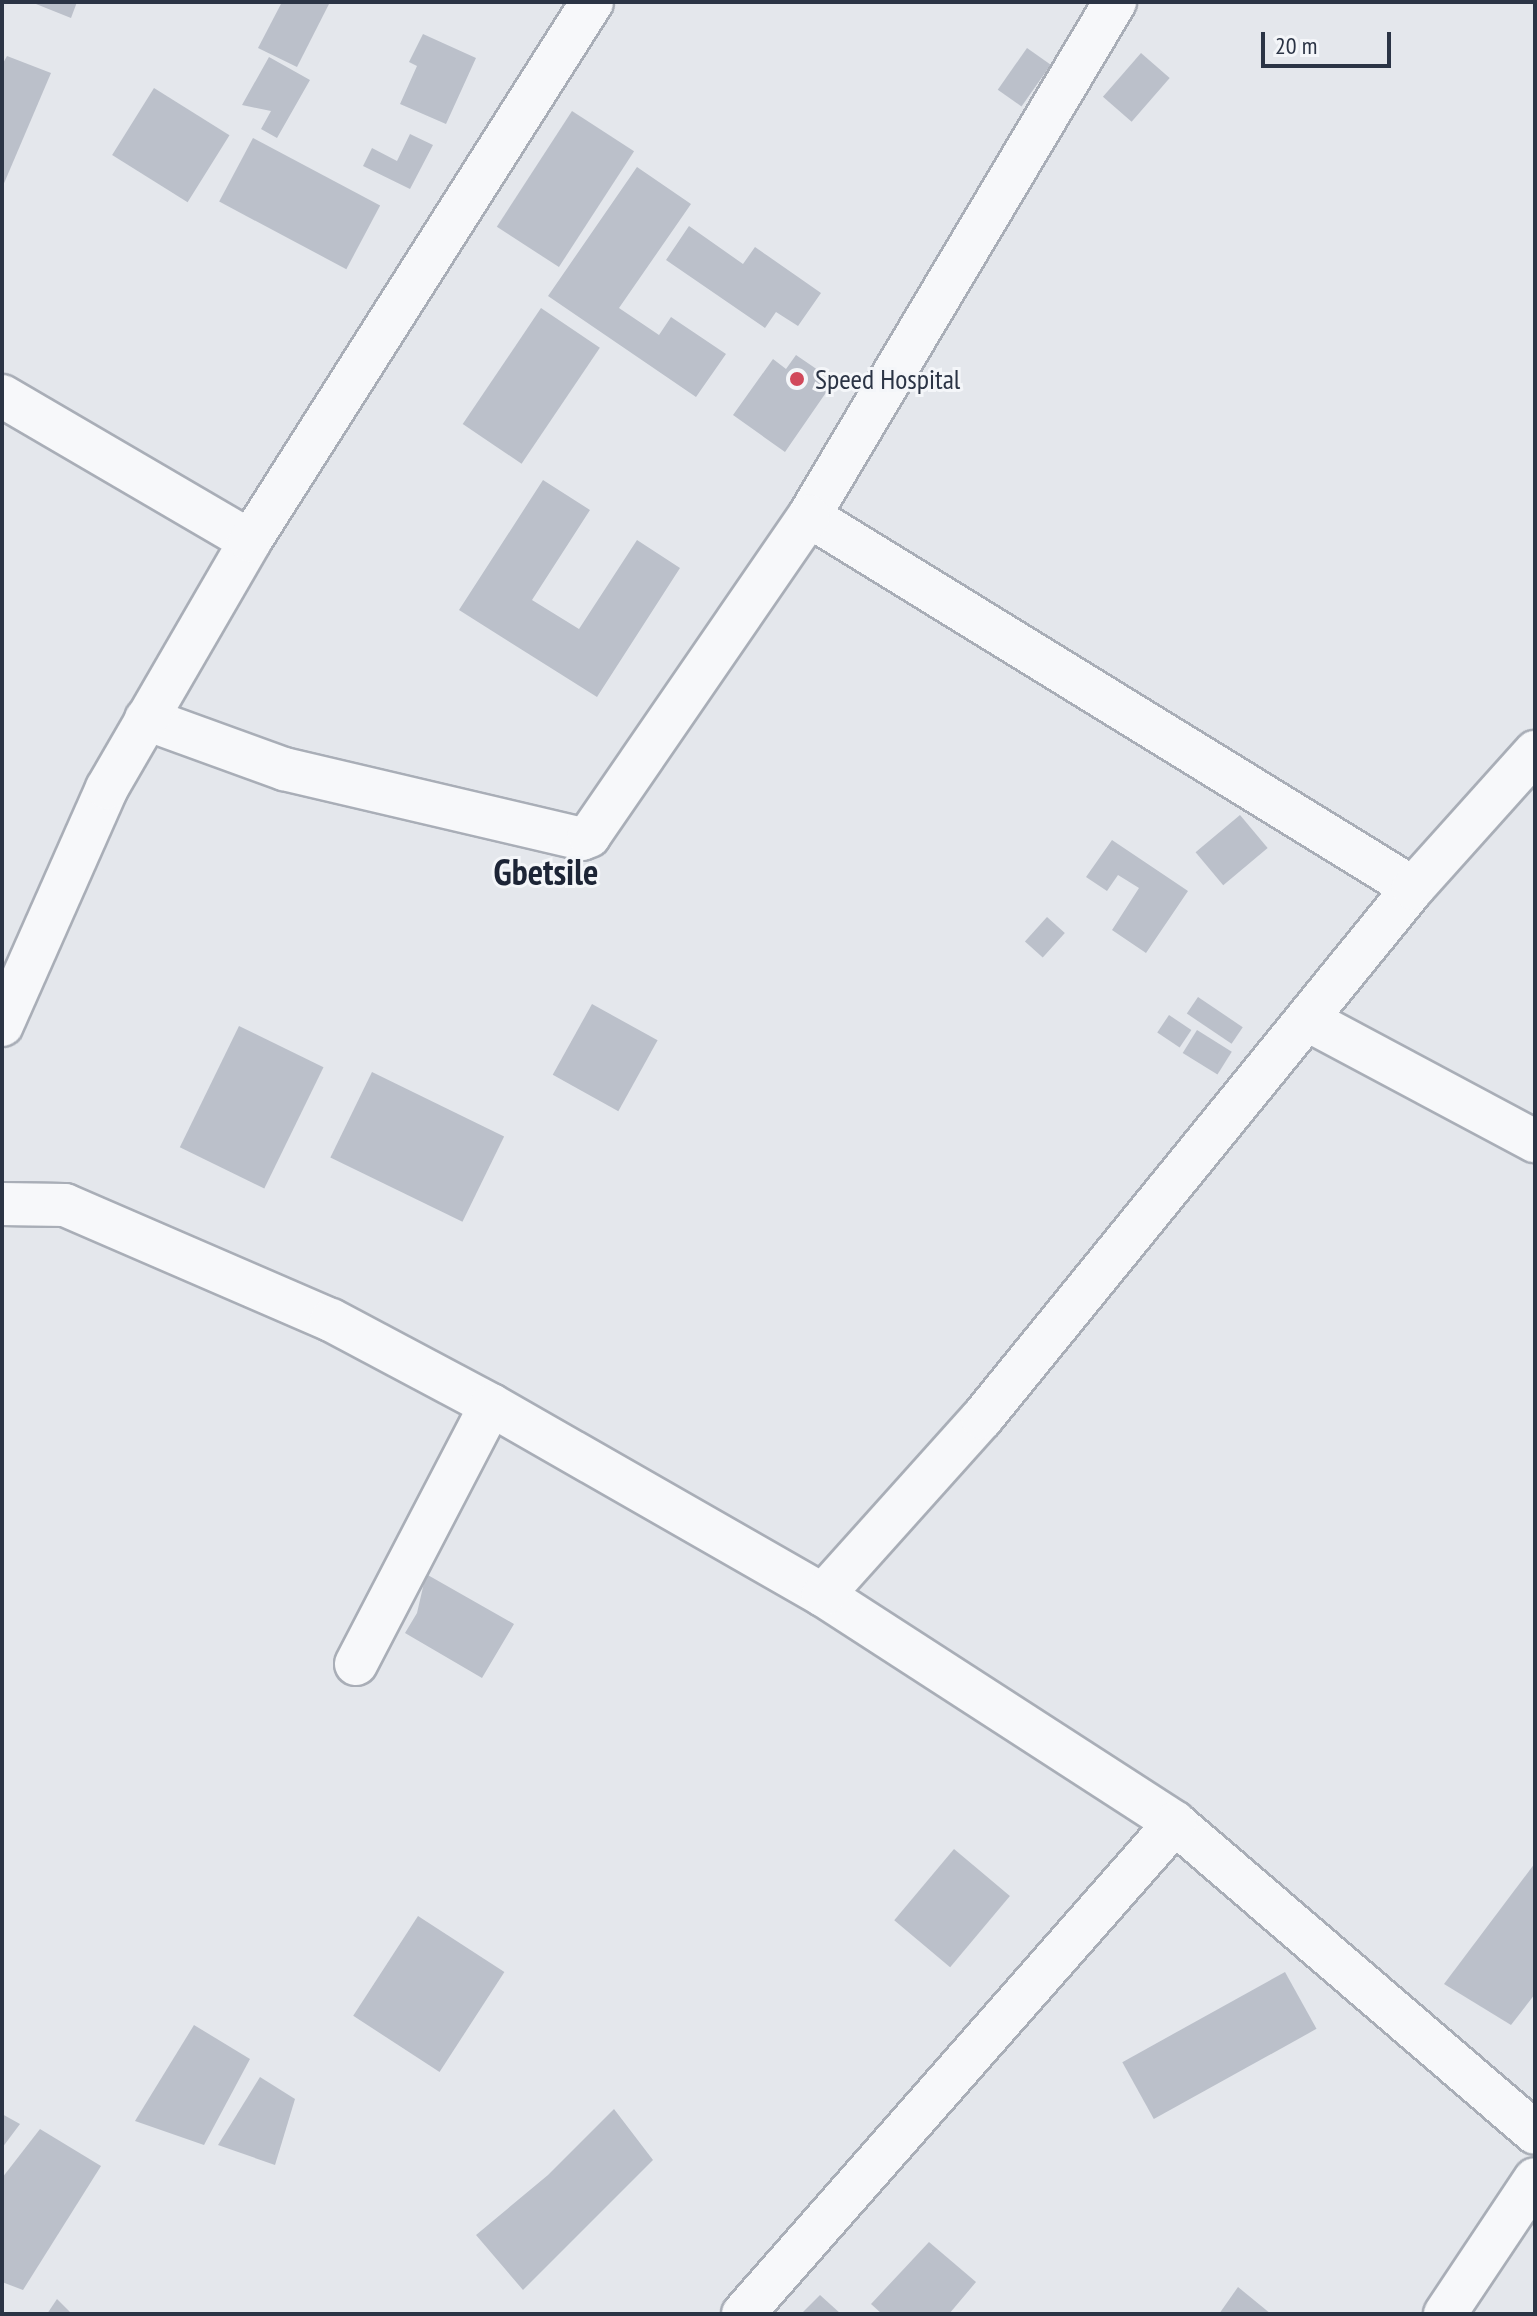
<!DOCTYPE html>
<style>
body{margin:0}
#map{position:relative;width:1537px;height:2316px;overflow:hidden;background:#e4e7ec;font-family:"PT Sans Narrow",sans-serif}
div>[style]{position:absolute}
[style*='--x']{left:calc(var(--x)*1px);top:calc(var(--y)*1px);width:calc(var(--w)*1px);rotate:calc(var(--a)*1deg)}
.building>*{inset:0;background:#bbc0ca;transform-origin:0 0}
.roads{filter:drop-shadow(2px 0 #a9aeb7) drop-shadow(-2px 0 #a9aeb7) drop-shadow(0 2px #a9aeb7) drop-shadow(0 -2px #a9aeb7)}
.street>*{height:42px;margin:-21px;padding:0 21px;transform-origin:21px;border-radius:21px;background:#f7f8fa}
.dots>*{width:22px;height:22px;translate:-50% -50%;box-sizing:border-box;border:4px solid #f4f6f9;border-radius:50%}
span{translate:-50% -50%;white-space:nowrap;text-align:center;line-height:1.15;-webkit-text-stroke:6px #f4f6f9;paint-order:stroke}
.poi-label{font-size:28px;color:#2b3445}
.left{translate:0 -50%;text-align:left}
.district-label{font-size:36px;color:#1d2536;font-weight:700}
.frame{position:absolute;inset:0;border:4px solid #2b3445;pointer-events:none}
.scale{position:absolute;left:1261px;top:32px;width:130px;height:36px;box-sizing:border-box;border:4px solid #2b3445;border-top:0;padding-left:10px;font-size:24px;line-height:28px;white-space:nowrap;color:#2b3445;-webkit-text-stroke:6px #f4f6f9;paint-order:stroke}
</style>
<div id="map">
<div class="building">
<i style="clip-path:polygon(31px 2px,77px 2px,71px 18px)"></i>
<i style="clip-path:polygon(282px 2px,330px 2px,297px 67px,258px 48px)"></i>
<i style="clip-path:polygon(423px 34px,476px 58px,446px 124px,400px 104px,417px 66px,409px 62px)"></i>
<i style="left:1027px;top:48px;width:29px;height:51px;rotate:35deg"></i>
<i style="left:1141px;top:53px;width:38px;height:58px;rotate:41deg"></i>
<i style="clip-path:polygon(7px 56px,51px 73px,2px 188px,2px 65px)"></i>
<i style="clip-path:polygon(269px 57px,310px 80px,277px 138px,261px 129px,271px 111px,242px 105px)"></i>
<i style="left:154px;top:88px;width:89px;height:79px;rotate:32deg"></i>
<i style="left:572px;top:111px;width:74px;height:138px;rotate:33deg"></i>
<i style="clip-path:polygon(410px 134px,433px 145px,410px 189px,363px 166px,372px 148px,397px 161px)"></i>
<i style="left:253px;top:138px;width:144px;height:72px;rotate:28deg"></i>
<i style="clip-path:polygon(637px 167px,691px 204px,619px 308px,659px 335px,671px 317px,726px 354px,696px 397px,548px 296px)"></i>
<i style="clip-path:polygon(689px 226px,743px 264px,755px 247px,821px 293px,798px 326px,776px 312px,765px 328px,666px 260px)"></i>
<i style="left:541px;top:308px;width:71px;height:140px;rotate:34deg"></i>
<i style="clip-path:polygon(796px 355px,834px 381px,785px 452px,733px 415px,773px 359px,786px 369px)"></i>
<i style="clip-path:polygon(543px 480px,590px 510px,532px 600px,579px 629px,637px 540px,680px 568px,597px 697px,459px 610px)"></i>
<i style="left:1240px;top:815px;width:43px;height:58px;rotate:50deg"></i>
<i style="clip-path:polygon(1112px 840px,1188px 891px,1146px 953px,1112px 930px,1139px 888px,1118px 875px,1107px 891px,1086px 877px)"></i>
<i style="left:1047px;top:917px;width:24px;height:33px;rotate:42deg"></i>
<i style="left:1198px;top:997px;width:54px;height:20px;rotate:34deg"></i>
<i style="left:592px;top:1004px;width:75px;height:81px;rotate:29deg"></i>
<i style="left:1169px;top:1015px;width:27px;height:21px;rotate:34deg"></i>
<i style="left:239px;top:1026px;width:94px;height:135px;rotate:26deg"></i>
<i style="left:1197px;top:1030px;width:41px;height:27px;rotate:32deg"></i>
<i style="left:372px;top:1072px;width:147px;height:95px;rotate:26deg"></i>
<i style="clip-path:polygon(426px 1574px,514px 1624px,482px 1678px,405px 1633px,417px 1613px)"></i>
<i style="left:954px;top:1849px;width:73px;height:93px;rotate:40deg"></i>
<i style="clip-path:polygon(1535px 1863px,1535px 1994px,1511px 2025px,1444px 1984px)"></i>
<i style="left:418px;top:1916px;width:103px;height:119px;rotate:33deg"></i>
<i style="left:1285px;top:1972px;width:65px;height:186px;rotate:61deg"></i>
<i style="clip-path:polygon(194px 2025px,250px 2059px,204px 2145px,135px 2121px)"></i>
<i style="clip-path:polygon(260px 2077px,295px 2099px,275px 2165px,218px 2145px)"></i>
<i style="clip-path:polygon(614px 2109px,653px 2160px,523px 2290px,476px 2235px,548px 2175px)"></i>
<i style="clip-path:polygon(2px 2114px,20px 2124px,2px 2148px)"></i>
<i style="clip-path:polygon(40px 2129px,101px 2166px,23px 2290px,2px 2282px,2px 2178px)"></i>
<i style="clip-path:polygon(929px 2242px,976px 2282px,949px 2314px,882px 2314px,871px 2304px)"></i>
<i style="clip-path:polygon(1238px 2287px,1271px 2314px,1219px 2314px)"></i>
<i style="clip-path:polygon(820px 2295px,841px 2314px,801px 2314px)"></i>
<i style="clip-path:polygon(57px 2299px,72px 2314px,47px 2314px)"></i>
</div>
<div class="roads">
<div class="street">
<i style="--x:1115;--y:2;--w:598;--a:120.77"></i>
<i style="--x:809;--y:516;--w:709;--a:31.63"></i>
<i style="--x:2;--y:396;--w:287;--a:30.3"></i>
<i style="--x:146;--y:719;--w:147;--a:19.9"></i>
<i style="--x:284;--y:769;--w:306;--a:13.2"></i>
<i style="--x:582;--y:839;--w:8;--a:-23"></i>
<i style="--x:589;--y:836;--w:388;--a:-55.5"></i>
<i style="--x:1308;--y:1020;--w:257;--a:28.1"></i>
<i style="--x:2;--y:1025;--w:259;--a:-66.1"></i>
<i style="--x:107;--y:788;--w:285;--a:-59.9"></i>
<i style="--x:250;--y:541;--w:638;--a:-57.6"></i>
<i style="--x:2;--y:1204;--w:63;--a:0.9"></i>
<i style="--x:65;--y:1205;--w:290;--a:23.4"></i>
<i style="--x:331;--y:1320;--w:181;--a:28"></i>
<i style="--x:491;--y:1405;--w:383;--a:29.8"></i>
<i style="--x:823;--y:1595;--w:419;--a:32.9"></i>
<i style="--x:1175;--y:1823;--w:475;--a:40.7"></i>
<i style="--x:823;--y:1595;--w:238;--a:-48.1"></i>
<i style="--x:982;--y:1418;--w:683;--a:-50.88"></i>
<i style="--x:1413;--y:888;--w:183;--a:-48.1"></i>
<i style="--x:356;--y:1664;--w:292;--a:-62.5"></i>
<i style="--x:743;--y:2314;--w:654;--a:-48.66"></i>
<i style="--x:1445;--y:2314;--w:162;--a:-56.3"></i>
</div>
</div>
<div class="dots">
<i style="left:797px;top:379px;background:#d1495b"></i>
</div>
<div class="poi-label">
<span class="left" style="left:815px;top:379px">Speed Hospital</span>
</div>
<div class="district-label">
<span style="left:546px;top:872px">Gbetsile</span>
</div>
<div class="frame"></div>
<div class="scale">20 m</div>
</div>
